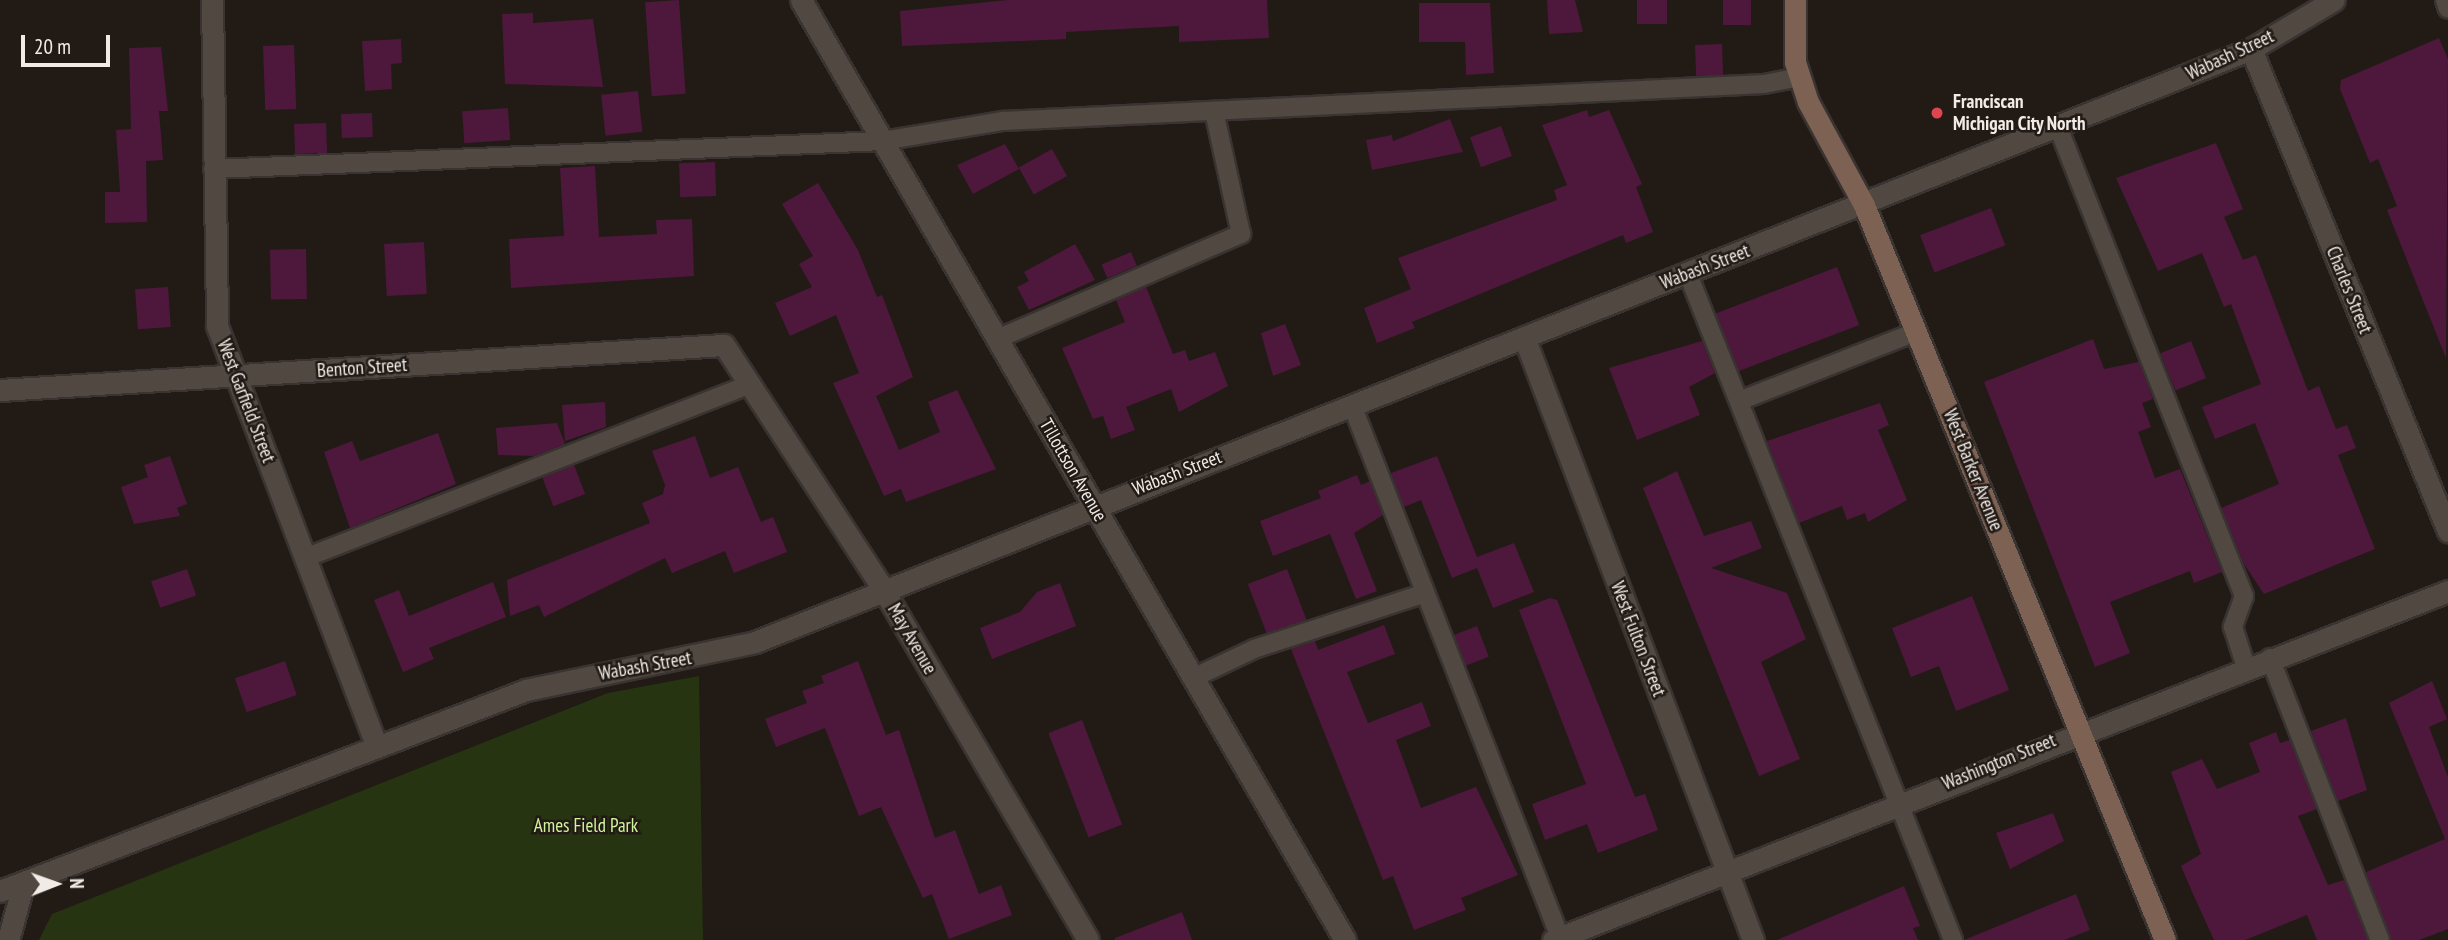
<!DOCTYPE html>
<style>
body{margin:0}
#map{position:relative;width:2448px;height:940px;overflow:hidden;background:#221a15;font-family:"PT Sans Narrow",sans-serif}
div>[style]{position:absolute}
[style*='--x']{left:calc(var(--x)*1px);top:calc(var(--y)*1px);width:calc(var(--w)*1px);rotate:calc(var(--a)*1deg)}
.green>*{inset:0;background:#273412}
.building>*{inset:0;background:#4d183c;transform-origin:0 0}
.roads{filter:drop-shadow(2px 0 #393331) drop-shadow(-2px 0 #393331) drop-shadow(0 2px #393331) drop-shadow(0 -2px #393331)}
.lane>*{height:18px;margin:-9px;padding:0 9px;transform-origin:9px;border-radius:9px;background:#514842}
.street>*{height:21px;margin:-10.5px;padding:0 10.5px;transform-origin:10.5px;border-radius:10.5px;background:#514842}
.secondary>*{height:21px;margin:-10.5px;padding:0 10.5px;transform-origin:10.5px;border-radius:10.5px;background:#7d6253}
.dots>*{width:19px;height:19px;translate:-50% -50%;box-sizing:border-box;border:4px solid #221a15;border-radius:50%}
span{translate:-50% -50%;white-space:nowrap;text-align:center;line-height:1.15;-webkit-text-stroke:5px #221a15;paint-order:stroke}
.street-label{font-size:19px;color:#f1ebe7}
.poi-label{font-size:19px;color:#f1ebe7;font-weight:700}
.left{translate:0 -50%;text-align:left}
.park-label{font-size:19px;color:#cff499}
.north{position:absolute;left:21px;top:849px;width:70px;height:70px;-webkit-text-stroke:5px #221a15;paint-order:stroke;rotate:89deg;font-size:19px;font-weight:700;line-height:28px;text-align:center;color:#f1ebe7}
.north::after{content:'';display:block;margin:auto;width:24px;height:32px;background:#f1ebe7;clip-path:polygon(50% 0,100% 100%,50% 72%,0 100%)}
.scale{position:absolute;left:21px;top:35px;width:89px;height:32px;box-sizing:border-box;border:4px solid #f1ebe7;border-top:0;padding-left:9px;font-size:21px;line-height:24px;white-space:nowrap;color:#f1ebe7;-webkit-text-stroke:5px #221a15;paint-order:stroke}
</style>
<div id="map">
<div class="green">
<i style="clip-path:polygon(699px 676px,703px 940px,39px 940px,52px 914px,608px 693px)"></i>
</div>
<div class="building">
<i style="left:679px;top:0;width:94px;height:34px;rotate:86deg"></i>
<i style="clip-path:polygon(1008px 0,1267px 0,1269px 38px,1179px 42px,1179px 26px,1066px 32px,1066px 39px,902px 46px,900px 11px)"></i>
<i style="clip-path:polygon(1547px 0,1575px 0,1583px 32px,1549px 34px)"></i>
<i style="left:1637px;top:0;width:30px;height:24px"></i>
<i style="left:1723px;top:0;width:28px;height:25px"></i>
<i style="clip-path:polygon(1419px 3px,1490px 3px,1494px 73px,1466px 75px,1465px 42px,1419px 42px)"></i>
<i style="clip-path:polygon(533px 13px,533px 23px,593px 19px,603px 87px,505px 84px,502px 14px)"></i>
<i style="clip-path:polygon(2439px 38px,2448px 59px,2446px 358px,2387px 210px,2397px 206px,2378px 159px,2370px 163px,2340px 89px,2341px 80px)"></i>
<i style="clip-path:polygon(401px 39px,402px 63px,391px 64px,392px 89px,365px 91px,362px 41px)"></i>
<i style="left:1722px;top:44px;width:31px;height:27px;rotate:88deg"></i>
<i style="left:294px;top:45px;width:64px;height:31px;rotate:88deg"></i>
<i style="clip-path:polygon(161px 47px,168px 111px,159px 111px,163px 160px,146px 161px,147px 222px,105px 223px,105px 192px,120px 192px,116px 130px,131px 129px,129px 48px)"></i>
<i style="left:638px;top:91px;width:41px;height:37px;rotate:84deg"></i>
<i style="left:508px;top:108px;width:32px;height:46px;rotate:86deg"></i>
<i style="clip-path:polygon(1587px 110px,1589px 117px,1609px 110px,1642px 184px,1636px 187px,1653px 232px,1626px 243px,1623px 235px,1412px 322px,1415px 328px,1377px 343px,1364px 308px,1411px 289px,1398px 258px,1557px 200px,1554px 190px,1567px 185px,1542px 125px)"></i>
<i style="left:372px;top:113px;width:24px;height:31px;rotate:88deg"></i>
<i style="clip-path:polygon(1450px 119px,1463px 152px,1372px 170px,1366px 140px,1392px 135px,1393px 141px)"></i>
<i style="left:326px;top:123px;width:30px;height:32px;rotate:88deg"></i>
<i style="left:1501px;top:126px;width:32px;height:33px;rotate:70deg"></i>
<i style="clip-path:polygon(2216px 143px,2243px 209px,2224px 217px,2243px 260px,2256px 255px,2308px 391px,2319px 386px,2336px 429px,2347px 425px,2356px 448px,2338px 455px,2375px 549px,2264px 594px,2244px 564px,2221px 508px,2279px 484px,2255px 423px,2215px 439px,2202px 407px,2261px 384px,2231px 304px,2224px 307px,2202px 253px,2158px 271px,2116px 178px)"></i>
<i style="clip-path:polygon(1005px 144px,1019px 169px,973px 194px,957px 165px)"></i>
<i style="left:1052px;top:149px;width:31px;height:38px;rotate:61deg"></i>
<i style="left:715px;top:162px;width:34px;height:36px;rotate:88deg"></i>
<i style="clip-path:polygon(595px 166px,599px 237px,657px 234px,656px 220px,692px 219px,694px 276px,511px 288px,509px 239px,564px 236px,560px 168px)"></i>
<i style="clip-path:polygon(818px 183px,858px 250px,877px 297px,882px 295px,913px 377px,876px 396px,899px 450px,940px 432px,928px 402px,957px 390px,996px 469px,906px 502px,901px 489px,884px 496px,833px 383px,859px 373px,836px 315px,790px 336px,775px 303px,812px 287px,799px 264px,813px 256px,782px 204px)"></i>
<i style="left:1991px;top:208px;width:40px;height:76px;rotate:69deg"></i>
<i style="left:424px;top:242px;width:52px;height:40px;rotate:87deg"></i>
<i style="clip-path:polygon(1075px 244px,1095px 280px,1029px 310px,1017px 287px,1029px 281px,1024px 272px)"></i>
<i style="left:306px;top:249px;width:50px;height:36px;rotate:89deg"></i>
<i style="left:1131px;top:252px;width:15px;height:32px;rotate:67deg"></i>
<i style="left:1837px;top:267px;width:62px;height:130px;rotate:69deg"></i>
<i style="left:168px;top:287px;width:40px;height:33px;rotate:86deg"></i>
<i style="clip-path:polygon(1146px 287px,1173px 354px,1185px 350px,1189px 361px,1215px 352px,1228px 386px,1179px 412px,1171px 389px,1126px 407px,1135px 430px,1111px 439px,1103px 416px,1093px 419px,1062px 348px,1125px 322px,1116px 300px)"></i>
<i style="clip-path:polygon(1285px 324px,1301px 365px,1273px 376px,1261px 333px)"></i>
<i style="clip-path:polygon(2093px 339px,2104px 369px,2139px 362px,2153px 399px,2142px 403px,2151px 427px,2138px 432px,2155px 478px,2180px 469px,2222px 572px,2194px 583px,2190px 571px,2110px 602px,2130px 653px,2095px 667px,1984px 382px)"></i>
<i style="clip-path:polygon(1702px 341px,1715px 373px,1689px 387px,1700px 415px,1637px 440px,1609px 368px)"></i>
<i style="left:2191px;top:341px;width:40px;height:33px;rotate:68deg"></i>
<i style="clip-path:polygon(605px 402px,606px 427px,565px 441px,562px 405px)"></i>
<i style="clip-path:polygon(1880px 403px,1889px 425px,1878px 430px,1907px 500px,1868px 522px,1865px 513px,1847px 520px,1842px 506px,1799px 523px,1767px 441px)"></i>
<i style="clip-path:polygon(557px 423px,565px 444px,534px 456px,498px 455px,496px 428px)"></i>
<i style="clip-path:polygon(438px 433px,456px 484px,350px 528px,324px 452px,352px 441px,360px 461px)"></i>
<i style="clip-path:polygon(695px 436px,710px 478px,738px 467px,761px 522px,773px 517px,787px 552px,734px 573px,725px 551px,672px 573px,665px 558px,544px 617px,539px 605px,510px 616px,507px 580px,650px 523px,642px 503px,663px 494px,665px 485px,652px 451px)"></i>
<i style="clip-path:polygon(170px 456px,187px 504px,177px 508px,180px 516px,134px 524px,121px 487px,148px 477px,144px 465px)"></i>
<i style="clip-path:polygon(1437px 456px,1477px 557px,1514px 543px,1534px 592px,1493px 608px,1477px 568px,1452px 578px,1421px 500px,1404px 507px,1391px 473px)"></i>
<i style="left:574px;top:465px;width:31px;height:34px;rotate:69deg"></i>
<i style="clip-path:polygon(1677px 471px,1704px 536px,1751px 521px,1762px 548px,1711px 568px,1787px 593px,1806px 639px,1761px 662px,1800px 759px,1759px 776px,1643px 488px)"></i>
<i style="clip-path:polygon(1357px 475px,1361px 485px,1370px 481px,1383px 515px,1354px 533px,1377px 591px,1356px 599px,1330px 534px,1273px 556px,1260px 521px,1321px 498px,1318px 491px)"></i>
<i style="left:187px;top:569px;width:28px;height:38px;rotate:71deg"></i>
<i style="left:1287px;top:569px;width:55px;height:42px;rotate:69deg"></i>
<i style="clip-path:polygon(493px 582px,506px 617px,429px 648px,434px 659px,403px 672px,374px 600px,399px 590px,409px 616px)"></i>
<i style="clip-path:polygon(1060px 583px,1076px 626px,992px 659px,980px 628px,1020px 612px,1037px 592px)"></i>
<i style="clip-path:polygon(1972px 596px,2009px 690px,1956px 711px,1939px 666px,1911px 677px,1892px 628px)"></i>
<i style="clip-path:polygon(1550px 598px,1557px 600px,1635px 797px,1645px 794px,1658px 830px,1598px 853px,1587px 824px,1545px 840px,1532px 804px,1586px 784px,1519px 610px)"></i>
<i style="clip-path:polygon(1384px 625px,1395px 654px,1347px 672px,1368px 723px,1422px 702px,1431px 726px,1396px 740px,1421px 808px,1476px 787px,1518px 875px,1461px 898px,1466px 910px,1414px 930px,1393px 876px,1383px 880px,1291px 649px,1315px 641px,1318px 650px)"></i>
<i style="left:1477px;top:626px;width:33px;height:25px;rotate:69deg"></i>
<i style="left:285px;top:661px;width:36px;height:53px;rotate:71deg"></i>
<i style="clip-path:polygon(858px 661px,886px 735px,899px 730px,935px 838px,955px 830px,979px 894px,1001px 885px,1012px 915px,949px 939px,932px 894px,923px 898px,881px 807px,859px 816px,825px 728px,776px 747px,765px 719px,807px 703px,802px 691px,824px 683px,821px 676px)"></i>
<i style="clip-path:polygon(2432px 681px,2447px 719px,2429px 727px,2448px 777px,2448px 929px,2419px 940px,2391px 940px,2366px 872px,2445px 839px,2389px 703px)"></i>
<i style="clip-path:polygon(2346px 718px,2367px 790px,2338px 801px,2311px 731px)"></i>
<i style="left:1082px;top:720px;width:112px;height:36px;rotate:69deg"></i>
<i style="clip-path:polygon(2276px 732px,2280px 743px,2290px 740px,2317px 809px,2298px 816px,2328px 885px,2344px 880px,2368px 940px,2317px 940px,2307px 915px,2245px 940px,2214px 940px,2193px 894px,2181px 866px,2201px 854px,2171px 772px,2202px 759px,2217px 789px,2260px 772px,2249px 743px)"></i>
<i style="clip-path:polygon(2053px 813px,2064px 841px,2010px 869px,1996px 833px)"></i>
<i style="clip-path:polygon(1904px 886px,1920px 926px,1913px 928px,1918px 940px,1777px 940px)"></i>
<i style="clip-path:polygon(2076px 894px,2090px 930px,2064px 940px,1964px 940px)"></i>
<i style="clip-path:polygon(1182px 912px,1192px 940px,1115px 940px,1115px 938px)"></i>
</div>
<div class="roads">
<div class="lane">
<i style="--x:2445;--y:0;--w:9;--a:72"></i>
<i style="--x:2058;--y:127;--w:505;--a:68.37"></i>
<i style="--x:2244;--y:596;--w:33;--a:110"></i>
<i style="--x:2233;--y:627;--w:42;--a:72"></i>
<i style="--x:213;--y:169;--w:671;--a:-2.39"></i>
<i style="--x:883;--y:141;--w:122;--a:-9.5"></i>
<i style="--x:1003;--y:121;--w:762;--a:-2.78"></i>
<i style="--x:1764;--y:84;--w:37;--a:-11"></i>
<i style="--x:1688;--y:274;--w:717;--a:68.3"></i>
<i style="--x:997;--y:339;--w:266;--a:-23.3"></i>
<i style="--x:1241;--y:234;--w:126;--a:-102.4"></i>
<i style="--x:1739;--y:401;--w:190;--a:-21.3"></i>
<i style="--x:1352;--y:405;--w:574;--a:68.66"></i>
<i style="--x:307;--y:557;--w:476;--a:-21.3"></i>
<i style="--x:2270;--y:658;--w:303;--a:68.7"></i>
<i style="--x:1193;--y:678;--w:68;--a:-25.4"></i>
<i style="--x:1254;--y:649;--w:180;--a:-18.1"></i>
</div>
<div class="street">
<i style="--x:212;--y:0;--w:326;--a:89.1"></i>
<i style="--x:217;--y:326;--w:446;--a:69.2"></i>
<i style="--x:801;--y:0;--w:1086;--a:59.94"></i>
<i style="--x:2251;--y:49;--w:521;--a:67.77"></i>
<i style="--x:1524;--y:337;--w:645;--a:69.2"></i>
<i style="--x:0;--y:390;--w:725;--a:-3.56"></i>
<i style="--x:724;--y:345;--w:291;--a:56.9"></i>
<i style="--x:883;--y:589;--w:406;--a:59.7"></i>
<i style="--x:0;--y:891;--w:563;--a:-20.91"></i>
<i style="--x:526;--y:690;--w:234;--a:-11.8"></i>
<i style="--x:755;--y:642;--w:1609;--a:-21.62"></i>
<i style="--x:2251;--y:49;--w:96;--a:-30.6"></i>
<i style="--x:8;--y:940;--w:60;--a:-74.6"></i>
<i style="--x:1553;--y:940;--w:961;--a:-21.3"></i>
</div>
<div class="secondary">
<i style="--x:1795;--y:0;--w:62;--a:90"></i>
<i style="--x:1795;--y:62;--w:42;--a:72"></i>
<i style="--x:1808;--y:102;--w:117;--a:61.5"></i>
<i style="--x:1864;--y:205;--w:794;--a:67.73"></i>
</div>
</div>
<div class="dots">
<i style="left:1937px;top:113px;background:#e0444e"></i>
</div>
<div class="street-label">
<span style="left:2230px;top:55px;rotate:-25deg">Wabash Street</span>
<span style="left:1705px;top:267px;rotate:-21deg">Wabash Street</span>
<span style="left:2349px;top:290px;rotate:68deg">Charles Street</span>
<span style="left:362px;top:368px;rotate:-4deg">Benton Street</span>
<span style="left:246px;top:401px;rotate:69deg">West Garfield Street</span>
<span style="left:1073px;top:470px;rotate:60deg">Tillottson Avenue</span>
<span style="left:1973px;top:470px;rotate:68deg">West Barker Avenue</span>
<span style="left:1177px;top:473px;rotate:-21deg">Wabash Street</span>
<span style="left:912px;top:639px;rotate:60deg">May Avenue</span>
<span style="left:1638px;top:639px;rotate:69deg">West Fulton Street</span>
<span style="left:645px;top:666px;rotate:-10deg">Wabash Street</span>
<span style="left:1999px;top:762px;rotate:-22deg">Washington Street</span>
</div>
<div class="poi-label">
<span class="left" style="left:1953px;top:113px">Franciscan<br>Michigan City North</span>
</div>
<div class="park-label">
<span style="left:586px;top:826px">Ames Field Park</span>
</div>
<div class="north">N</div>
<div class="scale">20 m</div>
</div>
